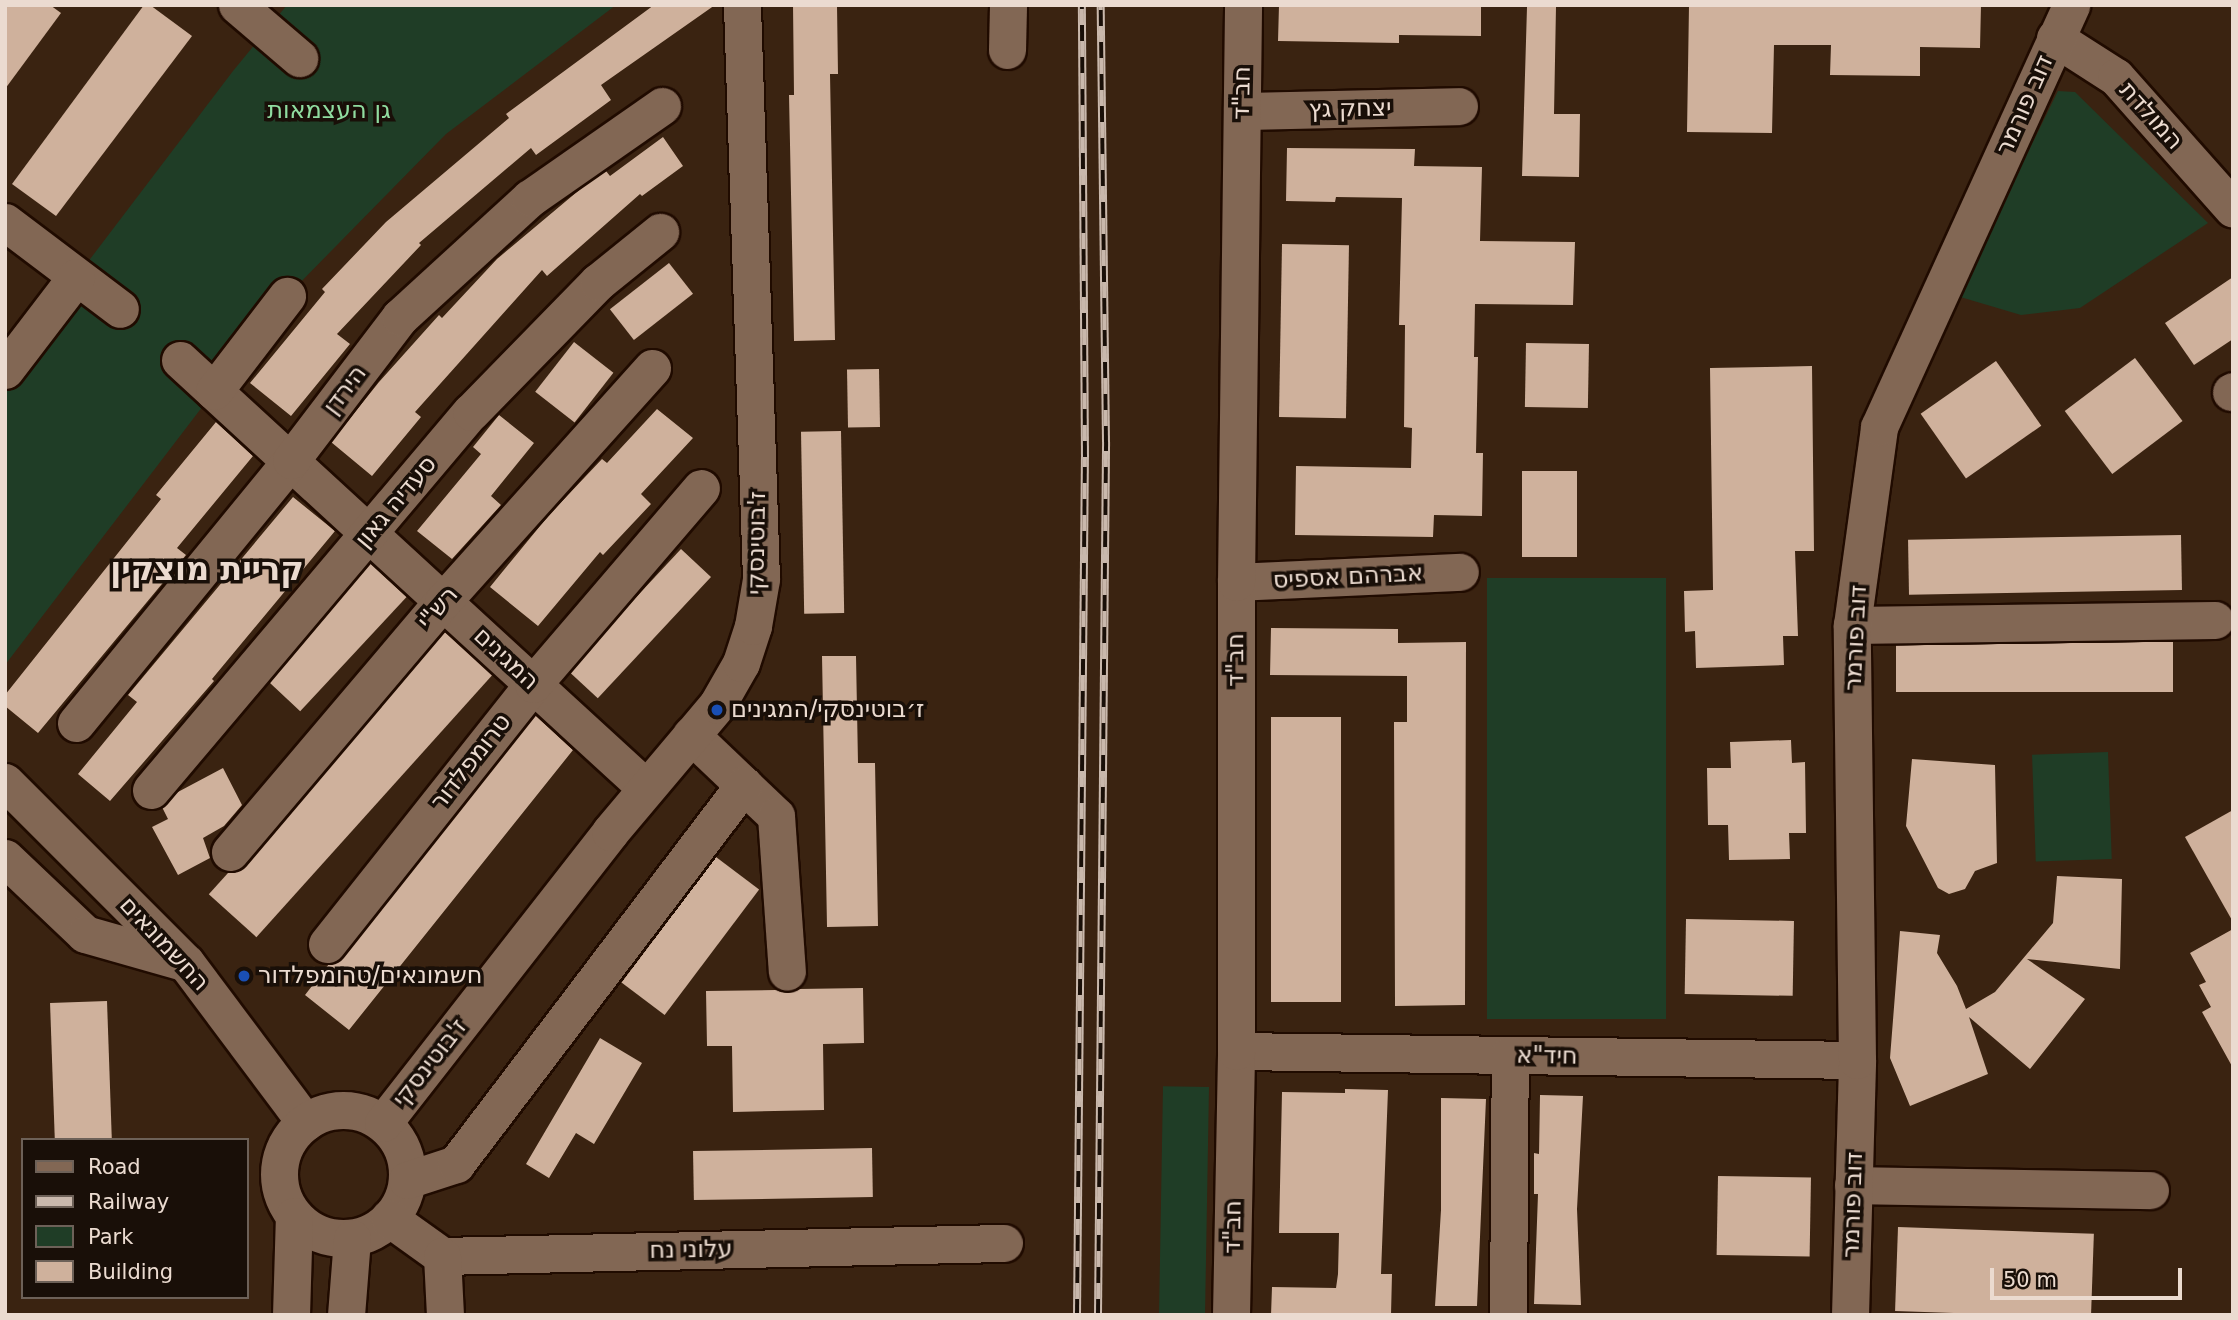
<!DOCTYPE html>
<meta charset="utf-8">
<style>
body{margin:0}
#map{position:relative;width:2238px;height:1320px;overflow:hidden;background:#3a2311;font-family:"DejaVu Sans",Heebo,sans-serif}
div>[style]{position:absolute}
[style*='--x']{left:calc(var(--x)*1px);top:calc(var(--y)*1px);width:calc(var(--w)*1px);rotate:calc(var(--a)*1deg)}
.green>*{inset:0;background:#1f3d26;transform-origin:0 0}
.building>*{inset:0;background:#cfb19c;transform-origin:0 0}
.roads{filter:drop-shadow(2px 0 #200b00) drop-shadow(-2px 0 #200b00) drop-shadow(0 2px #200b00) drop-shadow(0 -2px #200b00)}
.minor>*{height:37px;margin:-18.5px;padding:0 18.5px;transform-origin:18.5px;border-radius:18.5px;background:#826754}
.minor>.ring{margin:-18.5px;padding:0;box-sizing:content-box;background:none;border:37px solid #826754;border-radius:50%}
.rail>*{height:8px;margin-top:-4px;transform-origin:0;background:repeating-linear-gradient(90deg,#190f08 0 16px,#c9b8ac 0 32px);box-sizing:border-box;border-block:2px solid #c9b8ac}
.dots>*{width:19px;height:19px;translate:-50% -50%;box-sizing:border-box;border:4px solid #190f08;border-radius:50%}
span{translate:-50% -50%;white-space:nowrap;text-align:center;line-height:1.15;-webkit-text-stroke:7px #190f08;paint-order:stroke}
.street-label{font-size:24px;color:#ebdbd0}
.park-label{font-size:24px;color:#90dda0}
.poi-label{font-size:24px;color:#ebdbd0}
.left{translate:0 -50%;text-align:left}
.district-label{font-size:32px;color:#ebdbd0;font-weight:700}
.frame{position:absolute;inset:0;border:7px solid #ebdbd0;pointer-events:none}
.legend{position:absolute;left:21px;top:1138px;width:228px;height:161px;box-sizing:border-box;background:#190f08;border:2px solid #6d6158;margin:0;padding:9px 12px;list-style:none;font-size:21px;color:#ebdbd0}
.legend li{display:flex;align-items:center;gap:14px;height:35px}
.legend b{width:35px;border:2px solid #6d6158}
.scale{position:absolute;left:1990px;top:1268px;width:192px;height:32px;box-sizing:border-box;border:4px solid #ebdbd0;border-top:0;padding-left:9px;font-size:21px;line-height:24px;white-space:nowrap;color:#ebdbd0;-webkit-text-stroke:5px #190f08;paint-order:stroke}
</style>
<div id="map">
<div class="green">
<i style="clip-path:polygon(287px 5px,616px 5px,446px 134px,287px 296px,5px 665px,5px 371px,233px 71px)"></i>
<i style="clip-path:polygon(2058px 91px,2075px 92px,2208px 223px,2080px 308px,2021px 315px,1957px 296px)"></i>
<i style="left:1666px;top:578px;width:441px;height:179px;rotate:90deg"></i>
<i style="left:2108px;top:752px;width:107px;height:76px;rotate:88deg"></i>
<i style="left:1209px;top:1087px;width:228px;height:46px;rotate:91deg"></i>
</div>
<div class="building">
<i style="clip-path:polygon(5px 5px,50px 5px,61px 13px,5px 89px)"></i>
<i style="clip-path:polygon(144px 5px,150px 5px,192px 36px,56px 216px,12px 184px)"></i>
<i style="clip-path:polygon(654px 5px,715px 5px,601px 85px,611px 100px,536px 155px,531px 148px,419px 243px,421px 245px,337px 334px,350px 344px,291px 416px,250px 383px,325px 292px,322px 289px,386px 222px,509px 118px,506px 114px)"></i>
<i style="clip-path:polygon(793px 5px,837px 5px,838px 74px,830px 74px,835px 340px,794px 341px,789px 95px,794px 95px)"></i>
<i style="clip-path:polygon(1279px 5px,1481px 5px,1481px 36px,1399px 35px,1399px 43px,1278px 41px)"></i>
<i style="clip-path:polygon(1689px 5px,1981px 5px,1980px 48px,1920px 47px,1920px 76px,1830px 75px,1831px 45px,1774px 45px,1772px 133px,1687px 132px)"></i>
<i style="clip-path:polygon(1527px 7px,1556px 7px,1554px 114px,1580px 114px,1579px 177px,1522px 176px)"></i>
<i style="clip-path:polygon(663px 137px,683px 166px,642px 196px,640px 194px,547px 276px,542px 270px,415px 412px,421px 417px,372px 476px,331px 442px,379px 382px,439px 315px,442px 318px,497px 259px,584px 186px,606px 171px,610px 176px)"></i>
<i style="clip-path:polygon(1287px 148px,1415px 149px,1414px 166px,1482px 167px,1480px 241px,1575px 242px,1573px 305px,1475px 304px,1474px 357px,1478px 357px,1476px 453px,1483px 453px,1482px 516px,1434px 515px,1433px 537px,1295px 535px,1296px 466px,1411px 468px,1412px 428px,1404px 427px,1405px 325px,1399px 325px,1402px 198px,1336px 197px,1335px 202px,1286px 201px)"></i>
<i style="left:1282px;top:244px;width:67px;height:173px;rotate:1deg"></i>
<i style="left:669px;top:263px;width:39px;height:75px;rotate:52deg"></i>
<i style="clip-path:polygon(2233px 277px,2233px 339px,2194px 365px,2165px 323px)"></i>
<i style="left:574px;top:342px;width:50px;height:63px;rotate:38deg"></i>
<i style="left:1526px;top:343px;width:63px;height:64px;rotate:1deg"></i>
<i style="left:2135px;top:358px;width:79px;height:88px;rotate:53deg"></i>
<i style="left:1996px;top:361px;width:79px;height:92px;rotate:55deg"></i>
<i style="clip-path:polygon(1812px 366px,1814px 551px,1795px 551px,1798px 636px,1783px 636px,1784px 665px,1696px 668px,1695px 631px,1685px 632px,1684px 591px,1713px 590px,1710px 368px)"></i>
<i style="left:879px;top:369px;width:58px;height:32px;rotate:89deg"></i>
<i style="clip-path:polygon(657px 409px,693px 438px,641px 494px,651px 504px,603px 555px,600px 552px,538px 626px,490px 587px,549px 515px,602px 459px,607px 463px)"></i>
<i style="clip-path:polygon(499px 415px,534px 443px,491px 496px,501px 505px,452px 559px,417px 531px,481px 454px,473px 447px)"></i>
<i style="clip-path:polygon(216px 422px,253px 456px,177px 548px,186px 555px,38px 733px,5px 706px,5px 695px,161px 499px,156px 495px)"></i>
<i style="left:841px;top:431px;width:182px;height:40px;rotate:89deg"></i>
<i style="left:1522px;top:471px;width:55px;height:86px"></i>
<i style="clip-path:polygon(293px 497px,335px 531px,212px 679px,214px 681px,110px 801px,78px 774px,137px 702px,128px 695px)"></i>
<i style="left:2181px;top:535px;width:55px;height:273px;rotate:89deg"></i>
<i style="left:681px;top:549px;width:41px;height:166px;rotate:43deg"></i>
<i style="left:370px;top:563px;width:50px;height:156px;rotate:43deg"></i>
<i style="clip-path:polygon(1271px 628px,1398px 629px,1398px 643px,1466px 642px,1465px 1005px,1395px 1006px,1394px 722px,1407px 722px,1407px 676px,1270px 675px)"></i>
<i style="left:445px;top:632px;width:64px;height:353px;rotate:42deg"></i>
<i style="left:2173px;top:642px;width:50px;height:277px;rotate:90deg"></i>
<i style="clip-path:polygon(822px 656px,856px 656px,858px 763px,875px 763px,878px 926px,827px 927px)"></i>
<i style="clip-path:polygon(535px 715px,573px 750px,349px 1030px,305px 995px,329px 964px,343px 957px)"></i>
<i style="left:1341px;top:717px;width:285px;height:70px;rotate:90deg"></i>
<i style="clip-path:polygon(1791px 740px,1792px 763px,1805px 762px,1806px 833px,1789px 833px,1790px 859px,1729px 860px,1728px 825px,1708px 825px,1707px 768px,1731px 768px,1730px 742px)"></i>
<i style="clip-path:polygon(1912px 759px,1995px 765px,1997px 863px,1975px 871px,1965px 889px,1949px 894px,1938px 888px,1906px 826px)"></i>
<i style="clip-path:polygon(223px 768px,242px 805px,224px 826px,203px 838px,210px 858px,178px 875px,152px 827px,168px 819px,162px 807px,176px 793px)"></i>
<i style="clip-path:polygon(2233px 810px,2233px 922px,2185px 837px)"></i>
<i style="left:716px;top:857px;width:54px;height:157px;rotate:37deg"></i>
<i style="clip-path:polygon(2057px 876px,2122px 879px,2120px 969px,2027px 959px,2085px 999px,2030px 1069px,1969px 1017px,1988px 1074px,1910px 1106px,1890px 1058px,1900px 931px,1940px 935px,1937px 953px,1957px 986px,1966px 1009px,1995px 992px,2053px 923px)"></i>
<i style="left:1686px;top:919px;width:108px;height:75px;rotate:1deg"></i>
<i style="clip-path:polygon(2233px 929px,2233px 1068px,2202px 1012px,2211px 1007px,2199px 985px,2206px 982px,2190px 953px)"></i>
<i style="clip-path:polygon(863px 988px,864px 1043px,823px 1044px,824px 1110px,733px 1112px,732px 1046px,707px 1046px,706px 991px,776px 990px,788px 993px,799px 989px)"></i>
<i style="left:107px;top:1001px;width:139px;height:57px;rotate:88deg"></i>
<i style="clip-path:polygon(600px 1038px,642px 1063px,594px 1144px,576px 1133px,549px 1178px,526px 1164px)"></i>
<i style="clip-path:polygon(1345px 1089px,1388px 1090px,1381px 1274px,1392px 1274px,1391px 1315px,1271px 1315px,1272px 1287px,1336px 1288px,1338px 1274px,1339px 1233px,1279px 1233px,1282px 1092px,1345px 1093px)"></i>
<i style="clip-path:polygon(1540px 1095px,1583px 1096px,1577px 1209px,1581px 1305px,1534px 1304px,1538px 1194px,1534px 1194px,1534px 1153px,1539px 1154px)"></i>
<i style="clip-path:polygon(1441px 1098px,1486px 1099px,1477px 1306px,1435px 1306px,1441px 1210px)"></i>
<i style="left:872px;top:1148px;width:49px;height:179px;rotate:89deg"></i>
<i style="left:1718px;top:1176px;width:93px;height:79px;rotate:1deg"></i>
<i style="left:1898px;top:1227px;width:196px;height:84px;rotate:2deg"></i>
</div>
<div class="roads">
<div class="minor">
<i style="--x:237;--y:5;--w:82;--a:40.5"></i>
<i style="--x:2055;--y:38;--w:72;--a:32.6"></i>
<i style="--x:2116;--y:77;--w:176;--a:48.4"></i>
<i style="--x:1007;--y:50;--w:45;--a:-88.7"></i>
<i style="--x:1242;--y:111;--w:217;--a:-1.3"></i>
<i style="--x:5;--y:222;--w:144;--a:37.1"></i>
<i style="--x:180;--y:360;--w:633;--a:42.57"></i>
<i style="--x:5;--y:370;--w:117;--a:-52.6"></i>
<i style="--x:214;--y:391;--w:120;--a:-52.5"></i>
<i style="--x:2231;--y:392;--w:2;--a:-27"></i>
<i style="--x:1236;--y:582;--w:224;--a:-2.6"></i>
<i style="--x:1852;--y:625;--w:363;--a:-0.8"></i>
<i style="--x:76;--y:723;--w:340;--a:-50.7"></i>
<i style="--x:291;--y:460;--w:180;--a:-52.7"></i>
<i style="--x:400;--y:317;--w:176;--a:-42.5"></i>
<i style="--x:530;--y:198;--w:161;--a:-34.9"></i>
<i style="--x:691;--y:735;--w:117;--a:43.6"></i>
<i style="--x:776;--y:816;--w:156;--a:86"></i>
<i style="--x:5;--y:782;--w:256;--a:45"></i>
<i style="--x:186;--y:963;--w:199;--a:53.2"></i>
<i style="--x:151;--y:790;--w:495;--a:-49.8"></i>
<i style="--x:471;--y:412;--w:182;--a:-45.7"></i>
<i style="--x:598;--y:282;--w:80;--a:-38.9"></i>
<i style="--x:230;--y:852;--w:329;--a:-49.7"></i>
<i style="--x:443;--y:601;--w:313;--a:-48.1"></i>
<i style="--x:5;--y:858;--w:110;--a:43.5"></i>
<i style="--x:85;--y:934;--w:102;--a:15.9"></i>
<i style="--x:327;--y:944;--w:332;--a:-51.6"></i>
<i style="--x:533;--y:684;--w:258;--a:-49.4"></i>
<i style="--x:1236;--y:1051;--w:621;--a:0.83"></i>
<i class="ring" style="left:279px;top:1110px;width:91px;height:91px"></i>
<i style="--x:383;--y:1123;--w:369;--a:-52"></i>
<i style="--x:610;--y:832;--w:166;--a:-49.9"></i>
<i style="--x:717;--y:705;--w:48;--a:-60.3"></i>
<i style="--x:741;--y:663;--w:39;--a:-72"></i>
<i style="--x:753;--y:626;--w:48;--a:-80.3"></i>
<i style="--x:761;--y:579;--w:574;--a:-91.9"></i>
<i style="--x:407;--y:1180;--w:52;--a:-18.1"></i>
<i style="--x:456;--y:1164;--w:476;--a:-52.8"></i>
<i style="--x:1853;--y:1185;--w:297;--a:1"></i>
<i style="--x:389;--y:1218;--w:65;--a:35.6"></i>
<i style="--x:442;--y:1256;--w:562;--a:-1.33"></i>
<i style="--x:442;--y:1256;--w:59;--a:87.1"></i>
<i style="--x:291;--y:1315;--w:99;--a:-88.3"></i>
<i style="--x:346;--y:1315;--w:77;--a:-85.5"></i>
<i style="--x:1231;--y:1315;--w:264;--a:-88.9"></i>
<i style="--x:1236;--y:1051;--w:469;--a:-90"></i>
<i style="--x:1236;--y:582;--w:577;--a:-89.3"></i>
<i style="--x:1508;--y:1315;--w:260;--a:-89.6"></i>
<i style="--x:1850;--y:1315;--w:255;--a:-88.4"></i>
<i style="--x:1857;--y:1060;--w:435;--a:-90.7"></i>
<i style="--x:1852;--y:625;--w:200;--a:-82.2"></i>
<i style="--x:1879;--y:427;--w:464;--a:-65.5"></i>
</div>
</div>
<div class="rail">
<i style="--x:1077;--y:1315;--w:858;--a:-89.47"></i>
<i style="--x:1085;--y:457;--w:452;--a:-90.4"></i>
<i style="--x:1098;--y:1315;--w:873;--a:-89.47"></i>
<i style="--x:1106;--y:442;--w:437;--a:-90.7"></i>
</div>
<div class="dots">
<i style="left:717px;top:710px;background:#1a4fb4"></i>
<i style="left:244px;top:976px;background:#1a4fb4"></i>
</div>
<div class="street-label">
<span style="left:1242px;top:93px;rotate:-89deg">חב"ד</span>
<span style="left:2025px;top:105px;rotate:-66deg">דוב פורמר</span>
<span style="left:1350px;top:109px;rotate:-1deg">יצחק גץ</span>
<span style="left:2151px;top:116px;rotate:48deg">המולדת</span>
<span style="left:345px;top:390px;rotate:-53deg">הירדן</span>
<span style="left:396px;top:502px;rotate:-50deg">סעדיה גאון</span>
<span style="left:757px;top:543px;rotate:-89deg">ז'בוטינסקי</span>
<span style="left:1348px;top:577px;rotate:-3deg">אברהם אספיס</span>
<span style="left:438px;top:608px;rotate:-49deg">רש"י</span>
<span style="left:1856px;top:638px;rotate:-87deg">דוב פורמר</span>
<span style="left:506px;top:659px;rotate:43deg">המגינים</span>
<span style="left:1236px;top:660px;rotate:-90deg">חב"ד</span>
<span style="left:471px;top:762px;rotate:-52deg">טרומפלדור</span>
<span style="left:164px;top:944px;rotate:47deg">החשמונאים</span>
<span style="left:1547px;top:1056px;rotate:1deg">חיד"א</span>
<span style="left:430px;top:1063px;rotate:-52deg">ז'בוטינסקי</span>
<span style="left:1853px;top:1205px;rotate:-88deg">דוב פורמר</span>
<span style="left:1233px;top:1227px;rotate:-89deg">חב"ד</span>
<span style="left:691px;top:1250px;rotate:-1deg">עלוני נח</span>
</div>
<div class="park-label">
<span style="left:329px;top:111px">גן העצמאות</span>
</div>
<div class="poi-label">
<span class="left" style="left:731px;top:710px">ז׳בוטינסקי/המגינים</span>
<span class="left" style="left:258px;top:976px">חשמונאים/טרומפלדור</span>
</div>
<div class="district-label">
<span style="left:207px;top:569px">קריית מוצקין</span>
</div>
<div class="frame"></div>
<ul class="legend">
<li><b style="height:9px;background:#826754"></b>Road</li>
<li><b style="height:9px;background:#c9b8ac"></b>Railway</li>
<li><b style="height:19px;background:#1f3d26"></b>Park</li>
<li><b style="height:19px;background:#cfb19c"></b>Building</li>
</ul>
<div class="scale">50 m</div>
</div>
